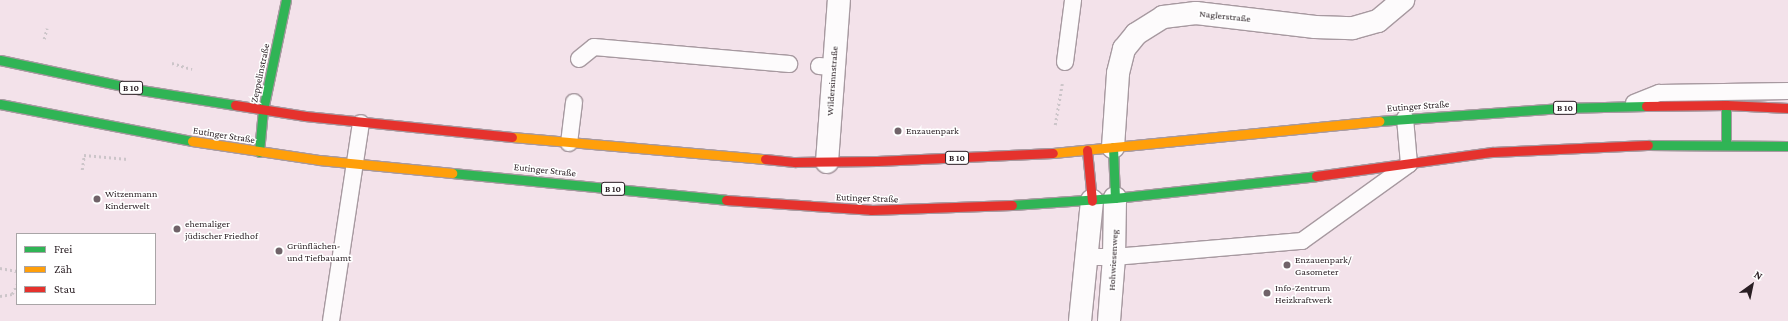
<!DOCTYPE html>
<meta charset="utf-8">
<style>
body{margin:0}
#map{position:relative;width:1788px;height:321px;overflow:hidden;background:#f3e2ea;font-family:"Crimson Pro",serif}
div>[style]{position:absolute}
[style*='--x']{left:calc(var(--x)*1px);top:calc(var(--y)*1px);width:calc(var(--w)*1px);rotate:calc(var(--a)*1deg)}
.path>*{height:2.5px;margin-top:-1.25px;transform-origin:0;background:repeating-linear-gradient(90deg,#ccc5c9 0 2px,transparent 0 5px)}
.roads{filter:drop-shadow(1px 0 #a799a0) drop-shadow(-1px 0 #a799a0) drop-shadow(0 1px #a799a0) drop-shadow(0 -1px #a799a0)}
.lane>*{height:16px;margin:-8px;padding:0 8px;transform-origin:8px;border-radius:8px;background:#fdfbfc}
.street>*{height:22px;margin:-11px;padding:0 11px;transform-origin:11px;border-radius:11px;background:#fdfbfc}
.fast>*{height:9px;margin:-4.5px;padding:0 4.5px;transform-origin:4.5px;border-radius:4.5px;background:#30b455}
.slow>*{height:9px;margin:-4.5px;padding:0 4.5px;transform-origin:4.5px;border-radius:4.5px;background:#ff9f0a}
.jam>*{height:9px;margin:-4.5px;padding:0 4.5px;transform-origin:4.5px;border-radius:4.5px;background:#e5322d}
.dots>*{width:11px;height:11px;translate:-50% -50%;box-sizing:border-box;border:2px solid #fff;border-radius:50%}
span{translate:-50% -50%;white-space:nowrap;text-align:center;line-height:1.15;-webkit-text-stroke:3px #fff;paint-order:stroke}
.shield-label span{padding:1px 3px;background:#fff;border:1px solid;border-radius:3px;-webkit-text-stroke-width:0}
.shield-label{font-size:9px;color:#291e23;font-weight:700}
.street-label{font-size:10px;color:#291e23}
.poi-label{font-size:10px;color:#291e23}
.left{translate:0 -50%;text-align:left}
.legend{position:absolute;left:16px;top:233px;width:140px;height:72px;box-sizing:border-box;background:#fff;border:1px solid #a9a5a7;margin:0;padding:5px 7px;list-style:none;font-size:12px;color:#291e23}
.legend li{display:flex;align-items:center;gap:8px;height:20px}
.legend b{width:20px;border:1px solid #a9a5a7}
.north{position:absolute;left:1732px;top:265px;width:40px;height:40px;-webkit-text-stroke:3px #fff;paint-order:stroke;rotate:33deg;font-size:11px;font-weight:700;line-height:16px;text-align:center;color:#291e23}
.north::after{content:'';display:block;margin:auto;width:14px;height:18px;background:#291e23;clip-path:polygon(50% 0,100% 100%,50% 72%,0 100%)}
</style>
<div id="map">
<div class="path">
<i style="--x:44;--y:39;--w:11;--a:-75"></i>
<i style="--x:172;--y:63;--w:21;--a:17"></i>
<i style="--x:1055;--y:125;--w:42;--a:-80.3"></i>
<i style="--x:82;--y:170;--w:15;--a:-82"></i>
<i style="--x:84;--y:155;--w:44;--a:5.2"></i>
<i style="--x:0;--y:268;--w:17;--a:10"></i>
<i style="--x:0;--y:296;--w:12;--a:-9"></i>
<i style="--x:12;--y:294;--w:11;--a:-63"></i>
</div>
<div class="roads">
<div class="lane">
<i style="--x:579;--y:59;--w:19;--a:-39"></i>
<i style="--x:594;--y:47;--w:196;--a:5"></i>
<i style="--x:1065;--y:62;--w:63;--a:-82.6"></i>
<i style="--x:819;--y:66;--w:13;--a:4"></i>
<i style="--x:1634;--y:103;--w:27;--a:-22"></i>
<i style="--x:1659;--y:93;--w:129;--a:-0.9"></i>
<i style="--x:569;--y:143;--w:41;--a:-83"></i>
<i style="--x:1086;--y:257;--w:28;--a:0"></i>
<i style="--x:1114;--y:257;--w:189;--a:-4.9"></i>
<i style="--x:1302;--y:241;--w:132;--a:-35.7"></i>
<i style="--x:1409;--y:164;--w:46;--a:-95"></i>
<i style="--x:331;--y:321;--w:200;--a:-81.4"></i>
</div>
<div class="street">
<i style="--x:1113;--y:147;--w:74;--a:-86.1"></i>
<i style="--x:1118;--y:73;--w:25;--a:-76"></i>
<i style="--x:1124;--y:49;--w:19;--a:-51"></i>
<i style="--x:1136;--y:34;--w:32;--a:-32"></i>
<i style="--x:1163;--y:17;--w:33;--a:-7"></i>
<i style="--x:1196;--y:13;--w:120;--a:6.7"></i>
<i style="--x:1315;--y:27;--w:38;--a:2"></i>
<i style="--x:1353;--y:28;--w:26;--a:-16"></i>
<i style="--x:1378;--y:21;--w:33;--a:-40"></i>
<i style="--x:827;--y:162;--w:162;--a:-85.8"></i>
<i style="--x:1080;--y:321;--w:121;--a:-84.3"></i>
<i style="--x:1109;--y:321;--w:64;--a:-85.5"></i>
<i style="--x:1114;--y:257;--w:59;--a:-89"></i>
</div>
<div class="fast">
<i style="--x:0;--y:60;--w:144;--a:12"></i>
<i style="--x:141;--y:90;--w:95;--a:9.1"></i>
<i style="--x:0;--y:104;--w:196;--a:10.9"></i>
<i style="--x:1726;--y:105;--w:40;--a:90"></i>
<i style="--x:1379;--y:121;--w:183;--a:-4.1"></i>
<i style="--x:1562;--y:108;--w:84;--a:-1.4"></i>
<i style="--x:1648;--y:145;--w:140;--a:0.4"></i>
<i style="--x:1113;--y:147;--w:51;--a:87.8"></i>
<i style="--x:259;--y:152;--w:42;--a:-84.6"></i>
<i style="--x:263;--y:110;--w:112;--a:-78.2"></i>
<i style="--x:452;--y:173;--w:275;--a:5.6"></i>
<i style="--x:1012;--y:205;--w:103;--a:-3.9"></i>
<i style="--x:1115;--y:198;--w:202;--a:-6.2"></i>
</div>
<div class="slow">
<i style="--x:512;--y:137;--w:254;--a:5"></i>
<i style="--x:192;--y:141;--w:128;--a:8.5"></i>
<i style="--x:319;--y:160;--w:134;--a:5.6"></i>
<i style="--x:1053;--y:153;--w:328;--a:-5.6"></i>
</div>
<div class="jam">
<i style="--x:235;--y:105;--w:71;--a:8.9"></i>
<i style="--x:305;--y:116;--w:208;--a:5.8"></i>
<i style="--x:1646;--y:106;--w:80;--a:-0.7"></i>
<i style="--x:1726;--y:105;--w:62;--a:2.8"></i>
<i style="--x:1087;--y:150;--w:51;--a:84.4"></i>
<i style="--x:765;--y:159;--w:30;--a:6"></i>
<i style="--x:795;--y:162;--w:82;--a:-0.7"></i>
<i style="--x:877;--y:161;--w:176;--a:-2.6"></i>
<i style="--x:1316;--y:176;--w:178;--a:-7.8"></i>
<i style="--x:1492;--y:152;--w:156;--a:-2.6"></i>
<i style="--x:726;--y:200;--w:145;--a:3.9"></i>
<i style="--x:871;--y:210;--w:141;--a:-2"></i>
</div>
</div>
<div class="dots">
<i style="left:898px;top:131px;background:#706369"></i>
<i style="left:97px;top:199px;background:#706369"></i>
<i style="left:177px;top:229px;background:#706369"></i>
<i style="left:279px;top:251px;background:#706369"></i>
<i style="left:1287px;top:265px;background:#706369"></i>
<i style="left:1267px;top:293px;background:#706369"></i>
</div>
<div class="shield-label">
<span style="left:131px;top:88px">B 10</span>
<span style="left:1565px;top:108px">B 10</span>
<span style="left:957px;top:158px">B 10</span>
<span style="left:613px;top:189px">B 10</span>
</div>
<div class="street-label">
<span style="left:1225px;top:16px;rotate:6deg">Naglerstraße</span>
<span style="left:260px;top:73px;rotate:-78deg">Zeppelinstraße</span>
<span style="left:832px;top:81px;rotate:-86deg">Wildersinnstraße</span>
<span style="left:1418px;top:106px;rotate:-4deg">Eutinger Straße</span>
<span style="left:224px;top:135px;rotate:9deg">Eutinger Straße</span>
<span style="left:545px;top:170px;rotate:6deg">Eutinger Straße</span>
<span style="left:867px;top:198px;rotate:2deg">Eutinger Straße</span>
<span style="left:1113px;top:260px;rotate:-87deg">Hohwiesenweg</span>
</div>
<div class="poi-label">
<span class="left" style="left:906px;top:131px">Enzauenpark</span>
<span class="left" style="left:105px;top:199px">Witzenmann<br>Kinderwelt</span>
<span class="left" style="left:185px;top:229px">ehemaliger<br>jüdischer Friedhof</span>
<span class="left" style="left:287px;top:251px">Grünflächen-<br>und Tiefbauamt</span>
<span class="left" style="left:1295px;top:265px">Enzauenpark/<br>Gasometer</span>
<span class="left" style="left:1275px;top:293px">Info-Zentrum<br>Heizkraftwerk</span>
</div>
<ul class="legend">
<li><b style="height:5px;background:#30b455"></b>Frei</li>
<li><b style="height:5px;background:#ff9f0a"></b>Zäh</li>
<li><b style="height:5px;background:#e5322d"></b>Stau</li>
</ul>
<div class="north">N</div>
</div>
